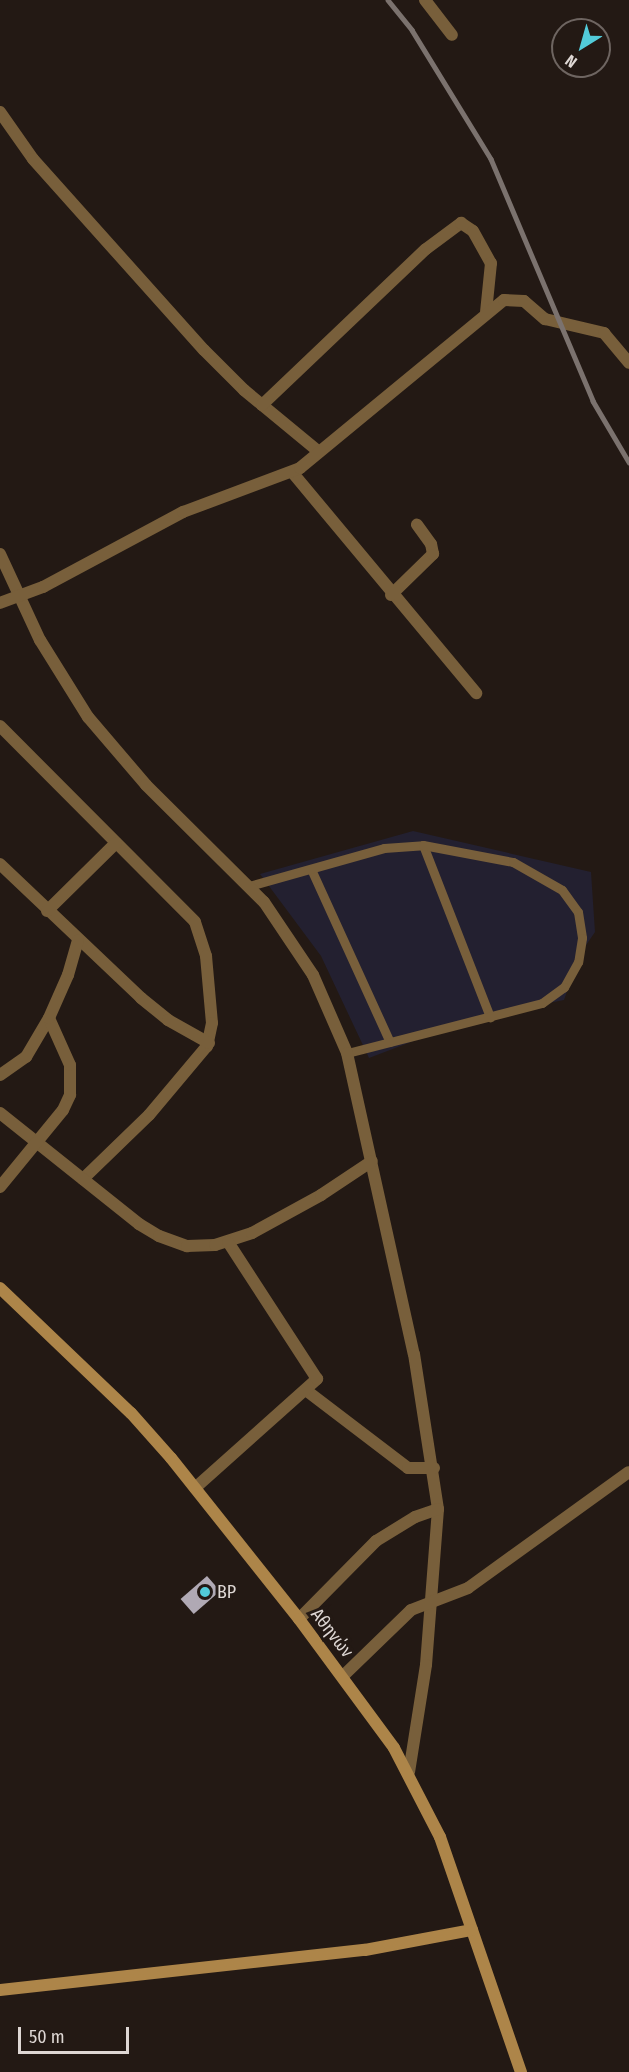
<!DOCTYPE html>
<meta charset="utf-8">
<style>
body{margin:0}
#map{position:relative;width:629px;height:2072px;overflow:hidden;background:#231914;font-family:"Fira Sans Condensed",sans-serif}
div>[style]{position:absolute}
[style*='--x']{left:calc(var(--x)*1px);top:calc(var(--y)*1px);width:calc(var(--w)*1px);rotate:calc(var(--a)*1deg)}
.commercial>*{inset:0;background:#232030}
.building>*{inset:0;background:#b0a9b4;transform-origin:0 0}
.lane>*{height:9px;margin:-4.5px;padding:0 4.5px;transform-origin:4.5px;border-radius:4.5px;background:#785f3b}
.street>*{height:12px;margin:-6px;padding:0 6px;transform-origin:6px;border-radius:6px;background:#785f3b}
.secondary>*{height:12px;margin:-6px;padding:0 6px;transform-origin:6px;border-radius:6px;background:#ad8549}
.rail>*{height:4.5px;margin:-2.25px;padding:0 2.25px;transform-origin:2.25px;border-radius:2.25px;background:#7b726e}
.dots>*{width:16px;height:16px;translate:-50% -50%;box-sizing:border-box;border:3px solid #231914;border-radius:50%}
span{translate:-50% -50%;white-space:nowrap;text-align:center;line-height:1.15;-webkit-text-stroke:6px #231914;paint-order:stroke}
.poi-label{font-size:18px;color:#ded7d4}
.left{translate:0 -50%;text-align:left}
.street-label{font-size:18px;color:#ded7d4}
.north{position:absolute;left:551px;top:18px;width:60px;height:60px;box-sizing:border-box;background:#231914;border:2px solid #6e6561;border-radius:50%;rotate:217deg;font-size:16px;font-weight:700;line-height:24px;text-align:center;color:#ded7d4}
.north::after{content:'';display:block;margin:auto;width:21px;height:27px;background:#52cbd9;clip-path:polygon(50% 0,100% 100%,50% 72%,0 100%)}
.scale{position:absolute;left:18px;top:2027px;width:111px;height:27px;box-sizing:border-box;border:3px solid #ded7d4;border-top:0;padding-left:8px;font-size:18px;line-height:21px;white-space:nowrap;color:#ded7d4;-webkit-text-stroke:4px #231914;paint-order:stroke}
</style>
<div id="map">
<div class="commercial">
<i style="clip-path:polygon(413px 831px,591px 872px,595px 932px,580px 954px,564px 1000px,474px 1018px,369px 1058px,321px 956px,260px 874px)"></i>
</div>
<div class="building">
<i style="left:207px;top:1576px;width:20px;height:35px;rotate:49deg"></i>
</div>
<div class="lane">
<i style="--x:423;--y:845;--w:185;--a:68.7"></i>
<i style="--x:311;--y:869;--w:190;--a:65.5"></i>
<i style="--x:249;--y:886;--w:140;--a:-15.7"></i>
<i style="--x:384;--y:848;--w:39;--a:-4"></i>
<i style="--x:423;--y:845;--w:92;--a:10.7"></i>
<i style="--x:513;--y:862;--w:56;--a:29.7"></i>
<i style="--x:562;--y:890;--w:27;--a:54"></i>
<i style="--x:578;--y:912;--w:26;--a:81"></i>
<i style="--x:582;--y:938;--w:24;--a:99"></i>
<i style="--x:578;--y:962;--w:29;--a:119"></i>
<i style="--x:564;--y:987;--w:27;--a:144"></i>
<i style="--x:542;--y:1003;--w:201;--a:165.6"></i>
</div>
<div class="street">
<i style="--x:425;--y:0;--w:44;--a:52.4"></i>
<i style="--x:0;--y:112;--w:57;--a:54.9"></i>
<i style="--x:33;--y:159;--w:256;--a:48.2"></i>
<i style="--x:204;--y:350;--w:57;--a:45"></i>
<i style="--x:244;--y:390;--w:96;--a:39.5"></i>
<i style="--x:262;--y:405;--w:226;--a:-43.6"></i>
<i style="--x:426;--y:249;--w:44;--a:-36.6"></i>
<i style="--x:461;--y:223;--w:14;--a:34"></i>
<i style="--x:473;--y:231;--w:37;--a:61"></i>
<i style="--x:491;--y:263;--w:49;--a:95.8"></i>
<i style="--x:292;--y:472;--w:288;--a:50.2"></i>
<i style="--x:0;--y:554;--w:95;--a:65.1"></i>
<i style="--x:40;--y:640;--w:91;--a:58.1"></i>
<i style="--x:88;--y:717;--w:89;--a:49.5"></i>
<i style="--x:146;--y:785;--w:166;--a:44.8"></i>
<i style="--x:264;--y:902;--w:88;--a:56.1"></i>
<i style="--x:313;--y:975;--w:85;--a:66.4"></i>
<i style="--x:347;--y:1053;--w:308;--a:77.5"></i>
<i style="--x:414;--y:1354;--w:157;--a:81.2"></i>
<i style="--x:438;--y:1509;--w:156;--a:94.4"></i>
<i style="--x:426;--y:1665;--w:108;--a:99"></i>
<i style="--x:391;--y:595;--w:59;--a:-44.3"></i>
<i style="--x:433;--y:554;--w:10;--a:-101"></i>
<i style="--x:431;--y:544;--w:24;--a:-126"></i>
<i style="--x:0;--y:603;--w:46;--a:-20.4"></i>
<i style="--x:43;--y:587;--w:159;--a:-28.2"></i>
<i style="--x:183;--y:512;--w:125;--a:-20.6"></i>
<i style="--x:300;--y:468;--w:264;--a:-39.5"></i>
<i style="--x:504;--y:300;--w:20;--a:3"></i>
<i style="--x:524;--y:301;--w:28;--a:41"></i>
<i style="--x:545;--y:319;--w:61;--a:13.3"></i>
<i style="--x:604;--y:333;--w:39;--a:50"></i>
<i style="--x:0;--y:726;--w:276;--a:45.1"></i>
<i style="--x:195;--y:922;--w:36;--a:72"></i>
<i style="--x:206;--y:956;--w:67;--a:84.9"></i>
<i style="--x:212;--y:1023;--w:24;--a:102"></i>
<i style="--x:207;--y:1046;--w:90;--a:130"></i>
<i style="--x:149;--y:1115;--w:92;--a:135.9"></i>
<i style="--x:0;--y:864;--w:195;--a:43.5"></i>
<i style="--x:141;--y:998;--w:35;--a:39"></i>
<i style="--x:168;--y:1020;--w:47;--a:29.3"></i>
<i style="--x:47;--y:911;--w:97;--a:-44.6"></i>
<i style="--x:0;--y:1075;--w:32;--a:-35"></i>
<i style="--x:26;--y:1057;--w:45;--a:-59.5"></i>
<i style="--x:0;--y:1113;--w:178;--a:38.6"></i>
<i style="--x:139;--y:1224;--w:23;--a:31"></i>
<i style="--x:159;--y:1236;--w:30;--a:20"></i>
<i style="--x:187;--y:1246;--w:28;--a:-2"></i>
<i style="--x:215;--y:1245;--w:39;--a:-18"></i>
<i style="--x:252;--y:1233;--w:79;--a:-28.8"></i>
<i style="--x:321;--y:1195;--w:61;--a:-33.7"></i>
<i style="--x:0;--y:1187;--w:99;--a:-50.7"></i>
<i style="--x:63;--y:1110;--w:17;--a:-65"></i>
<i style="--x:70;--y:1095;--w:30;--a:-90"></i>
<i style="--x:70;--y:1065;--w:51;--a:-114.1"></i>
<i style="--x:49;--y:1018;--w:47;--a:-66.2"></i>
<i style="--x:68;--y:975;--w:36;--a:-74"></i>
<i style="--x:307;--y:1391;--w:127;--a:37.3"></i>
<i style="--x:408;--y:1468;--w:26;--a:0"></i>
<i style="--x:195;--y:1488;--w:164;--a:-41.8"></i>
<i style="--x:317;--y:1379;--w:163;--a:-123"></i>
<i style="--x:299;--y:1619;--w:110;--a:-45.4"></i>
<i style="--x:376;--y:1541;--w:46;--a:-31.6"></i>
<i style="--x:415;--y:1517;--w:24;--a:-19"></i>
<i style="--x:343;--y:1676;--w:95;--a:-44.1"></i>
<i style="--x:411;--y:1610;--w:61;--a:-21.1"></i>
<i style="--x:468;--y:1588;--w:198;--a:-35.8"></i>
</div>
<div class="secondary">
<i style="--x:0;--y:1288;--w:181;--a:43.7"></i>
<i style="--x:131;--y:1413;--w:60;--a:48.4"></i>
<i style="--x:171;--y:1458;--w:206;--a:51.5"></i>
<i style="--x:299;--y:1619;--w:160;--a:53.6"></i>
<i style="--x:394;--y:1748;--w:100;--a:62.7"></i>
<i style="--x:440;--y:1837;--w:249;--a:71"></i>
<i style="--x:0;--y:1990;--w:367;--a:-6.3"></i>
<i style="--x:365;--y:1950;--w:109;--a:-10.6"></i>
</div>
<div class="rail">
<i style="--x:388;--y:0;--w:38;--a:51"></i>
<i style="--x:412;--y:30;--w:151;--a:58.5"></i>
<i style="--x:491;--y:159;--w:263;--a:67.1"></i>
<i style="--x:593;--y:401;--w:71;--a:59.5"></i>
</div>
<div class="dots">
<i style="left:205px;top:1592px;background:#52cbd9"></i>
</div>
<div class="poi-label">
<span class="left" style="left:217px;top:1592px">BP</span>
</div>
<div class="street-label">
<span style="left:332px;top:1633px;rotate:52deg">Αθηνών</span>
</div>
<div class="north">N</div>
<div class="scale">50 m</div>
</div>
